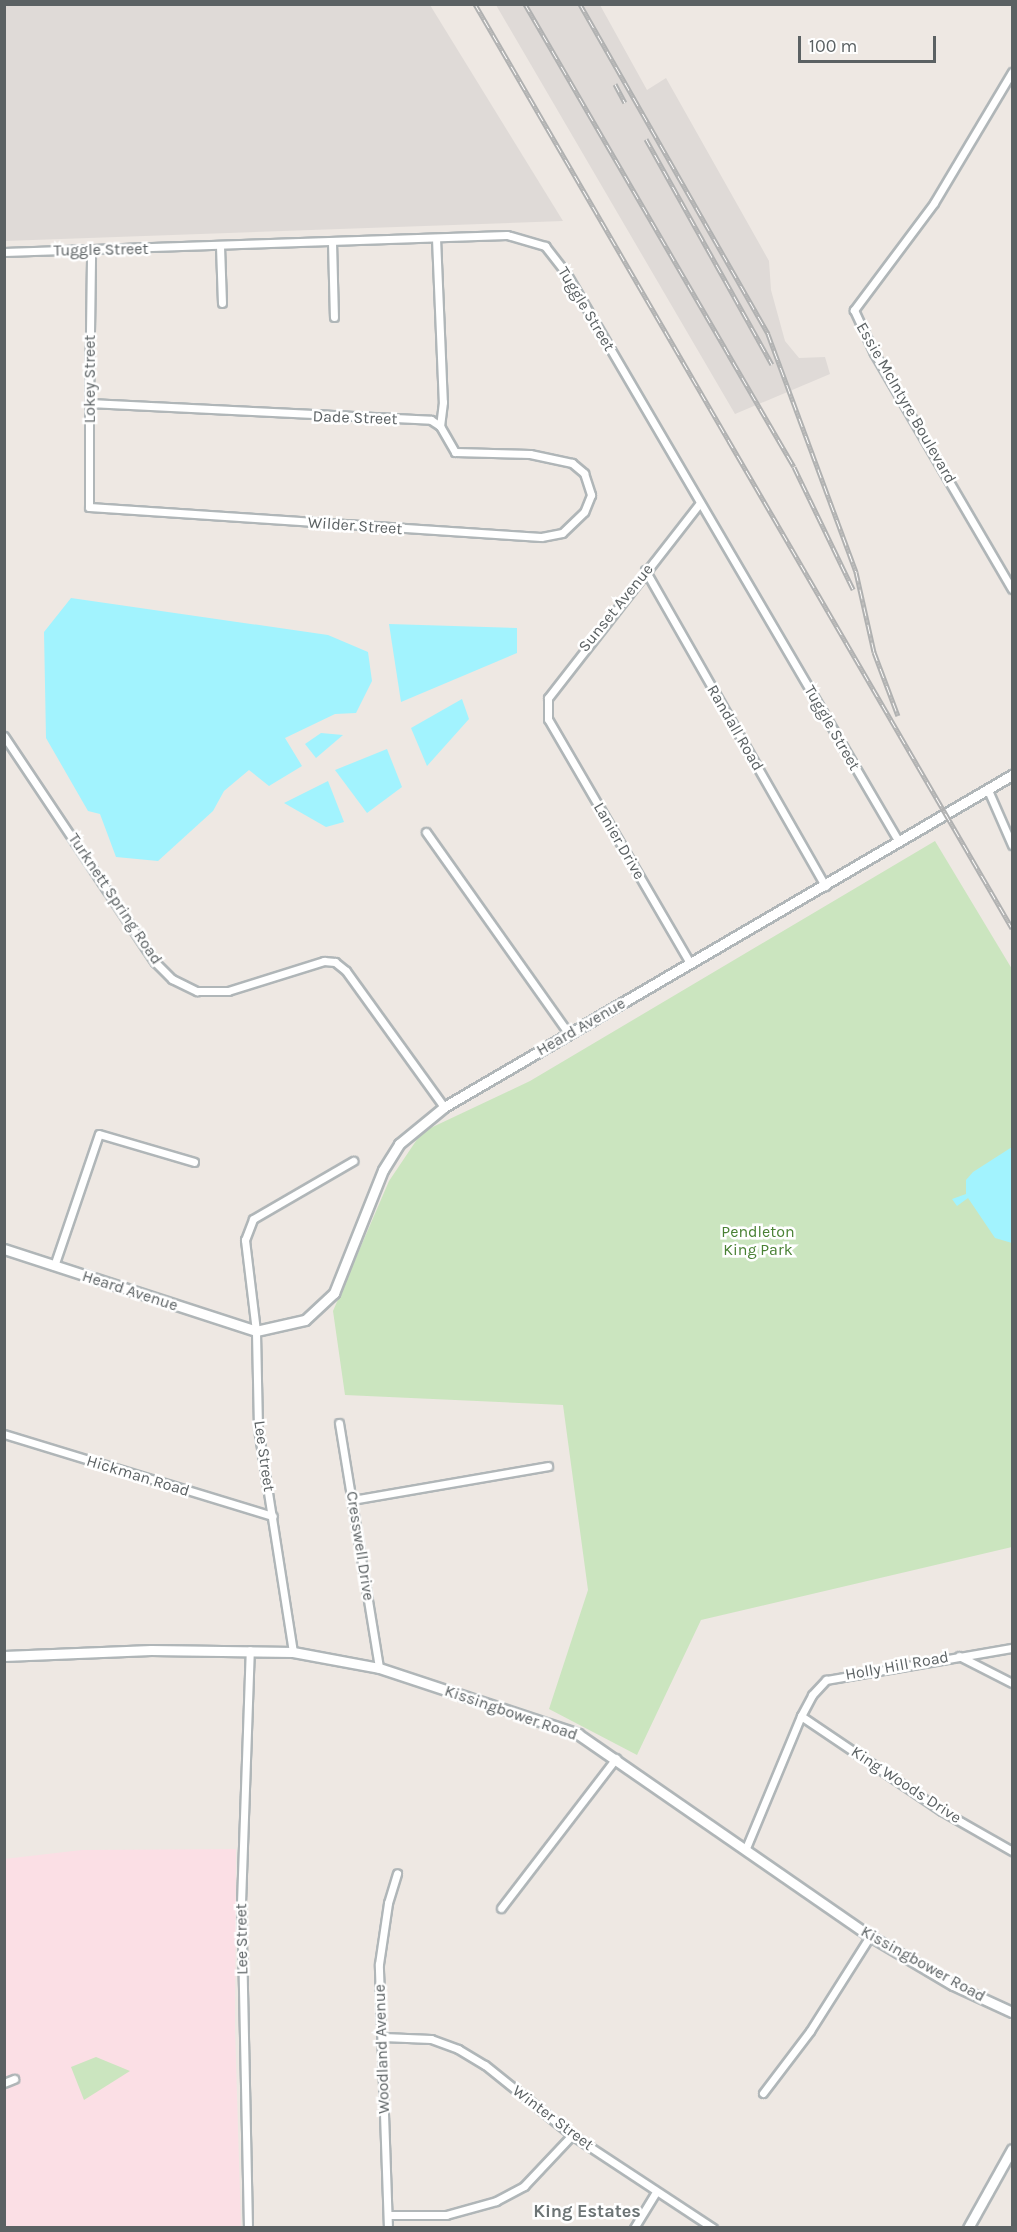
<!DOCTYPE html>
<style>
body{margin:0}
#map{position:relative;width:1017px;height:2232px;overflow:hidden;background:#eee8e3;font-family:Karla,sans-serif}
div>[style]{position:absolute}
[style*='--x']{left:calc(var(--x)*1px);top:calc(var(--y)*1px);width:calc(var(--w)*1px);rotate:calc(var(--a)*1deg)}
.industrial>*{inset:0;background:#dfdad7}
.medical>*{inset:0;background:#fbdfe5}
.green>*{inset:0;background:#cbe5bf}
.water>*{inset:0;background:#a2f3fe}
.roads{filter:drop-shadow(2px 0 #b0b6b8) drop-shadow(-2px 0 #b0b6b8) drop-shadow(0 2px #b0b6b8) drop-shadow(0 -2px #b0b6b8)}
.minor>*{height:7px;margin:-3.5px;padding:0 3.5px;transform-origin:3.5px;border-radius:3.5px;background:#fff}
.tertiary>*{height:9px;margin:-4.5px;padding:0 4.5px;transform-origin:4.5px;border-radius:4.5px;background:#fff}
.rail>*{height:5px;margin-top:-2.5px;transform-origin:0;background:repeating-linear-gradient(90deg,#fff 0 9px,#b0b1b1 0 18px);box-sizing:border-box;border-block:2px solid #b0b1b1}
span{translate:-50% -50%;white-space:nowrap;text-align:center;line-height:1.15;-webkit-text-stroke:5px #fff;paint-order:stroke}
.street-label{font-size:16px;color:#5b6163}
.park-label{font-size:16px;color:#498134}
.neighbourhood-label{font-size:18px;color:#6c7475;font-weight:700}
.frame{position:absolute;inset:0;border:6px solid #5b6163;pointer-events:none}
.scale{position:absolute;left:798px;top:36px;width:138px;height:27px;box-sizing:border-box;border:3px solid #5b6163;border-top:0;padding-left:8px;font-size:18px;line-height:21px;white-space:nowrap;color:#5b6163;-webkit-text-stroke:4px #fff;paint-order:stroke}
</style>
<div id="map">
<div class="industrial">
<i style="clip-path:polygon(4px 5px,430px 5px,563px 221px,5px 241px)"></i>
<i style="clip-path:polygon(496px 5px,600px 5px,647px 90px,666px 78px,769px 261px,771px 290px,785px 341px,799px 358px,825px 357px,830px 374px,735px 414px)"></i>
</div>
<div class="medical">
<i style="clip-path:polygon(236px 1849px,235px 2028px,241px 2227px,5px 2227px,4px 1859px,82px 1850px)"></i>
</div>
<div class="green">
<i style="clip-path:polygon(935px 841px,1012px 969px,1012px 1547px,701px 1620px,637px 1755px,549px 1709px,588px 1590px,563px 1405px,345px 1395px,333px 1311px,389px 1181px,422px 1132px,530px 1081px)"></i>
<i style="clip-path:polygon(96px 2057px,130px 2071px,84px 2100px,71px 2067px)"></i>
</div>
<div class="water">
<i style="clip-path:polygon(71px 598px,328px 635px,368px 652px,372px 681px,356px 713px,335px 714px,285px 738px,302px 766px,269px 786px,249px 770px,224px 791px,213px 811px,158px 861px,116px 857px,100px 814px,88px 811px,46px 738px,44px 632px)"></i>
<i style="clip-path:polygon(389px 624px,517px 628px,517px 653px,401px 702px)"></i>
<i style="clip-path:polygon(462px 699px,469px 719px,427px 766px,411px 728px)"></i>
<i style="clip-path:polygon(321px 733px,343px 735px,316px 758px,305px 744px)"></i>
<i style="clip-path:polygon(387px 749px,402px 787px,367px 813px,335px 770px)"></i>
<i style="clip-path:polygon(328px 781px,344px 822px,326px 827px,284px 803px)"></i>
<i style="clip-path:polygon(1012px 1147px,1012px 1243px,995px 1238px,968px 1198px,957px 1206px,952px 1199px,966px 1194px,966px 1180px,973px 1172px)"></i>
</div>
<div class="roads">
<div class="minor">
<i style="--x:1012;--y:72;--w:152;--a:120.8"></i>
<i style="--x:934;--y:203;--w:134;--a:126.8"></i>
<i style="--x:854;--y:310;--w:47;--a:65.1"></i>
<i style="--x:874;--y:353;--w:273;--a:59.7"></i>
<i style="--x:436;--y:238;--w:164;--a:87.6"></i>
<i style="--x:443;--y:402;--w:24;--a:97"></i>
<i style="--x:332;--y:242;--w:75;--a:88.5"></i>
<i style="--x:220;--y:246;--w:57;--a:88"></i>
<i style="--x:4;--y:252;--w:503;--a:-1.94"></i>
<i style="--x:507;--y:235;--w:40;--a:16"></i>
<i style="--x:545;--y:246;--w:34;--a:52"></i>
<i style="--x:566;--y:273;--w:659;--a:59.66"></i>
<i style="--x:89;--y:403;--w:342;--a:2.8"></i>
<i style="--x:431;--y:420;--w:11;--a:34"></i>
<i style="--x:440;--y:426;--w:30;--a:60"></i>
<i style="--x:455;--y:452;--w:75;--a:1.5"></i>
<i style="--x:530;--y:454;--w:43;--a:12.1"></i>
<i style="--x:572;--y:463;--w:16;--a:40"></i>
<i style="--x:584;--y:473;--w:23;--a:72"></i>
<i style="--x:591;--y:495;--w:18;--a:112"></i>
<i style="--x:584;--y:512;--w:30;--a:136"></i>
<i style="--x:562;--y:533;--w:21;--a:169"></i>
<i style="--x:541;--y:537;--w:453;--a:-176.2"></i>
<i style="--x:89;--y:507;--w:104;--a:-90"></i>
<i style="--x:89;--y:403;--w:152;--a:-89.2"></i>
<i style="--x:645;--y:570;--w:364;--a:60.3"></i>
<i style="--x:4;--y:736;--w:272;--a:56.3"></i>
<i style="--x:155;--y:962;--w:24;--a:45"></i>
<i style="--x:172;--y:979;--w:28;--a:26"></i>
<i style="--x:197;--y:991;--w:31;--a:0"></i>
<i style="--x:228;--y:991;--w:101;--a:-17.4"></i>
<i style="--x:324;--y:961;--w:11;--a:5"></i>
<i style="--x:335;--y:962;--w:14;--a:39"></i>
<i style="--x:346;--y:971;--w:168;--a:54.2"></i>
<i style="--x:988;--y:790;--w:60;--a:66.4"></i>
<i style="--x:426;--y:832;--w:247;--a:54.7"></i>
<i style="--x:690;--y:963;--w:282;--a:-120.2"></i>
<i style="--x:548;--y:719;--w:21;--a:-90"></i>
<i style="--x:548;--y:698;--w:247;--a:-52.1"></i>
<i style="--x:54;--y:1266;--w:139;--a:-71.2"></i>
<i style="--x:99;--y:1134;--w:99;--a:16.4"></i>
<i style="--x:339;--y:1423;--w:248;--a:80.7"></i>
<i style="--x:4;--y:1434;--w:281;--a:17"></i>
<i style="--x:352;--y:1500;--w:199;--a:-9.8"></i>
<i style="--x:293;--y:1652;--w:227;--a:-98.9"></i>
<i style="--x:258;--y:1428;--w:97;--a:-91.2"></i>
<i style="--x:256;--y:1331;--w:92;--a:-96.9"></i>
<i style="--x:245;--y:1240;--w:22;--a:-69"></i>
<i style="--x:253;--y:1219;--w:116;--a:-30.1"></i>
<i style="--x:959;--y:1656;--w:59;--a:27"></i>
<i style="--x:801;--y:1716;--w:170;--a:34"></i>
<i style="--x:942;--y:1811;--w:81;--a:29.7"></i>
<i style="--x:746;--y:1848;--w:143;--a:-67.4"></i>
<i style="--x:801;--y:1716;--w:24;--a:-62"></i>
<i style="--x:812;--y:1695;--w:21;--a:-47"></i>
<i style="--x:826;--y:1680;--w:189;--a:-9.8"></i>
<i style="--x:501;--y:1908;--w:189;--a:-52.5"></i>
<i style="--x:383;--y:2037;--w:48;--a:2.4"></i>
<i style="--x:431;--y:2039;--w:29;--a:20"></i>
<i style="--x:458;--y:2049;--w:31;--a:31"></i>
<i style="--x:485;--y:2065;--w:112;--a:38.8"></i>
<i style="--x:572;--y:2135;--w:169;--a:33.4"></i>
<i style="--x:4;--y:2083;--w:11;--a:-22"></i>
<i style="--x:763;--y:2093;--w:78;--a:-52.8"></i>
<i style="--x:810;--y:2031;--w:112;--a:-57.7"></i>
<i style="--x:388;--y:2215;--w:58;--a:0"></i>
<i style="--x:446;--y:2215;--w:52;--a:-15.6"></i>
<i style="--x:496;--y:2201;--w:32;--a:-28"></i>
<i style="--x:524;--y:2186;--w:70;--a:-46.7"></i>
<i style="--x:248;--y:2228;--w:325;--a:-91.2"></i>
<i style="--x:241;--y:1903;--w:253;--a:-88"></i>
<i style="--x:388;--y:2228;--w:264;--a:-92"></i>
<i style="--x:379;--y:1964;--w:62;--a:-81.6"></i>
<i style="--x:388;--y:1903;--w:31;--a:-73"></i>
<i style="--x:634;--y:2228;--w:42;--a:-58.6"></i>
</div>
<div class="tertiary">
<i style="--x:4;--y:1249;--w:265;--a:18"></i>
<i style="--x:256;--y:1331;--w:50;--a:-12.7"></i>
<i style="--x:305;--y:1320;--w:40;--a:-43"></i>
<i style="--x:334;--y:1293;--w:132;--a:-68.3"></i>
<i style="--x:383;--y:1170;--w:31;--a:-58"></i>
<i style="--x:399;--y:1144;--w:58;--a:-39.4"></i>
<i style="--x:444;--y:1107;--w:658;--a:-30.31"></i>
<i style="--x:4;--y:1656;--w:147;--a:-2.3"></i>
<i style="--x:151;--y:1650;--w:142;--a:0.8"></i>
<i style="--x:293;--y:1652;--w:87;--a:10.5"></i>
<i style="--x:379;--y:1668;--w:210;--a:18.3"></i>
<i style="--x:578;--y:1734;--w:355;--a:34.7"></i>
<i style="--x:870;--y:1936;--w:96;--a:30.6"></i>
<i style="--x:953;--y:1985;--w:65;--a:24.6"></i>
<i style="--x:968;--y:2228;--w:90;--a:-60.9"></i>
</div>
</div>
<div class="rail">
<i style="--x:475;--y:4;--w:1069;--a:59.84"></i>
<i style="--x:525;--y:4;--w:535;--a:59.84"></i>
<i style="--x:794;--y:467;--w:136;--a:64.2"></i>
<i style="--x:580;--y:4;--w:380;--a:60.3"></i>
<i style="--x:768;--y:334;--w:254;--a:69.7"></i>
<i style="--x:856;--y:572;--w:82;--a:77.3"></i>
<i style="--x:874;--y:652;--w:68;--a:69.4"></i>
<i style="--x:615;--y:84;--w:21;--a:62"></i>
<i style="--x:646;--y:139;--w:258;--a:60.8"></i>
</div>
<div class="street-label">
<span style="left:101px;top:250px;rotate:-1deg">Tuggle Street</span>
<span style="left:586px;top:309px;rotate:59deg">Tuggle Street</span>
<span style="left:90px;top:379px;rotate:-90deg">Lokey Street</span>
<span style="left:906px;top:403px;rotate:60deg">Essie McIntyre Boulevard</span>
<span style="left:355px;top:418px;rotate:2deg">Dade Street</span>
<span style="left:355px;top:526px;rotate:4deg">Wilder Street</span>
<span style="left:616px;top:608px;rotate:-51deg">Sunset Avenue</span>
<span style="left:735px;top:728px;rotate:60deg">Randall Road</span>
<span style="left:832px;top:728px;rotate:60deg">Tuggle Street</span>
<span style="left:619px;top:841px;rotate:60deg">Lanier Drive</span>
<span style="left:115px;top:899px;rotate:56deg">Turknett Spring Road</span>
<span style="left:581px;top:1027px;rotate:-30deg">Heard Avenue</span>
<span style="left:130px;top:1291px;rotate:18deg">Heard Avenue</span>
<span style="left:264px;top:1456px;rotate:82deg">Lee Street</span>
<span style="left:138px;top:1476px;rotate:17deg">Hickman Road</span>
<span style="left:360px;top:1546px;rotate:81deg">Cresswell Drive</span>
<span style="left:897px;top:1666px;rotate:-10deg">Holly Hill Road</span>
<span style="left:511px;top:1713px;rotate:19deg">Kissingbower Road</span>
<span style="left:906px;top:1785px;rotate:33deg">King Woods Drive</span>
<span style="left:242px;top:1939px;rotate:-91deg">Lee Street</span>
<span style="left:923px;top:1964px;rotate:29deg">Kissingbower Road</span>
<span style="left:382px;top:2049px;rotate:-92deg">Woodland Avenue</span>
<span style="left:553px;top:2118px;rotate:37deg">Winter Street</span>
</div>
<div class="park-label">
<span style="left:758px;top:1241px">Pendleton<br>King Park</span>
</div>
<div class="neighbourhood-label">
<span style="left:587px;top:2211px">King Estates</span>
</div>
<div class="frame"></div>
<div class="scale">100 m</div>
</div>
